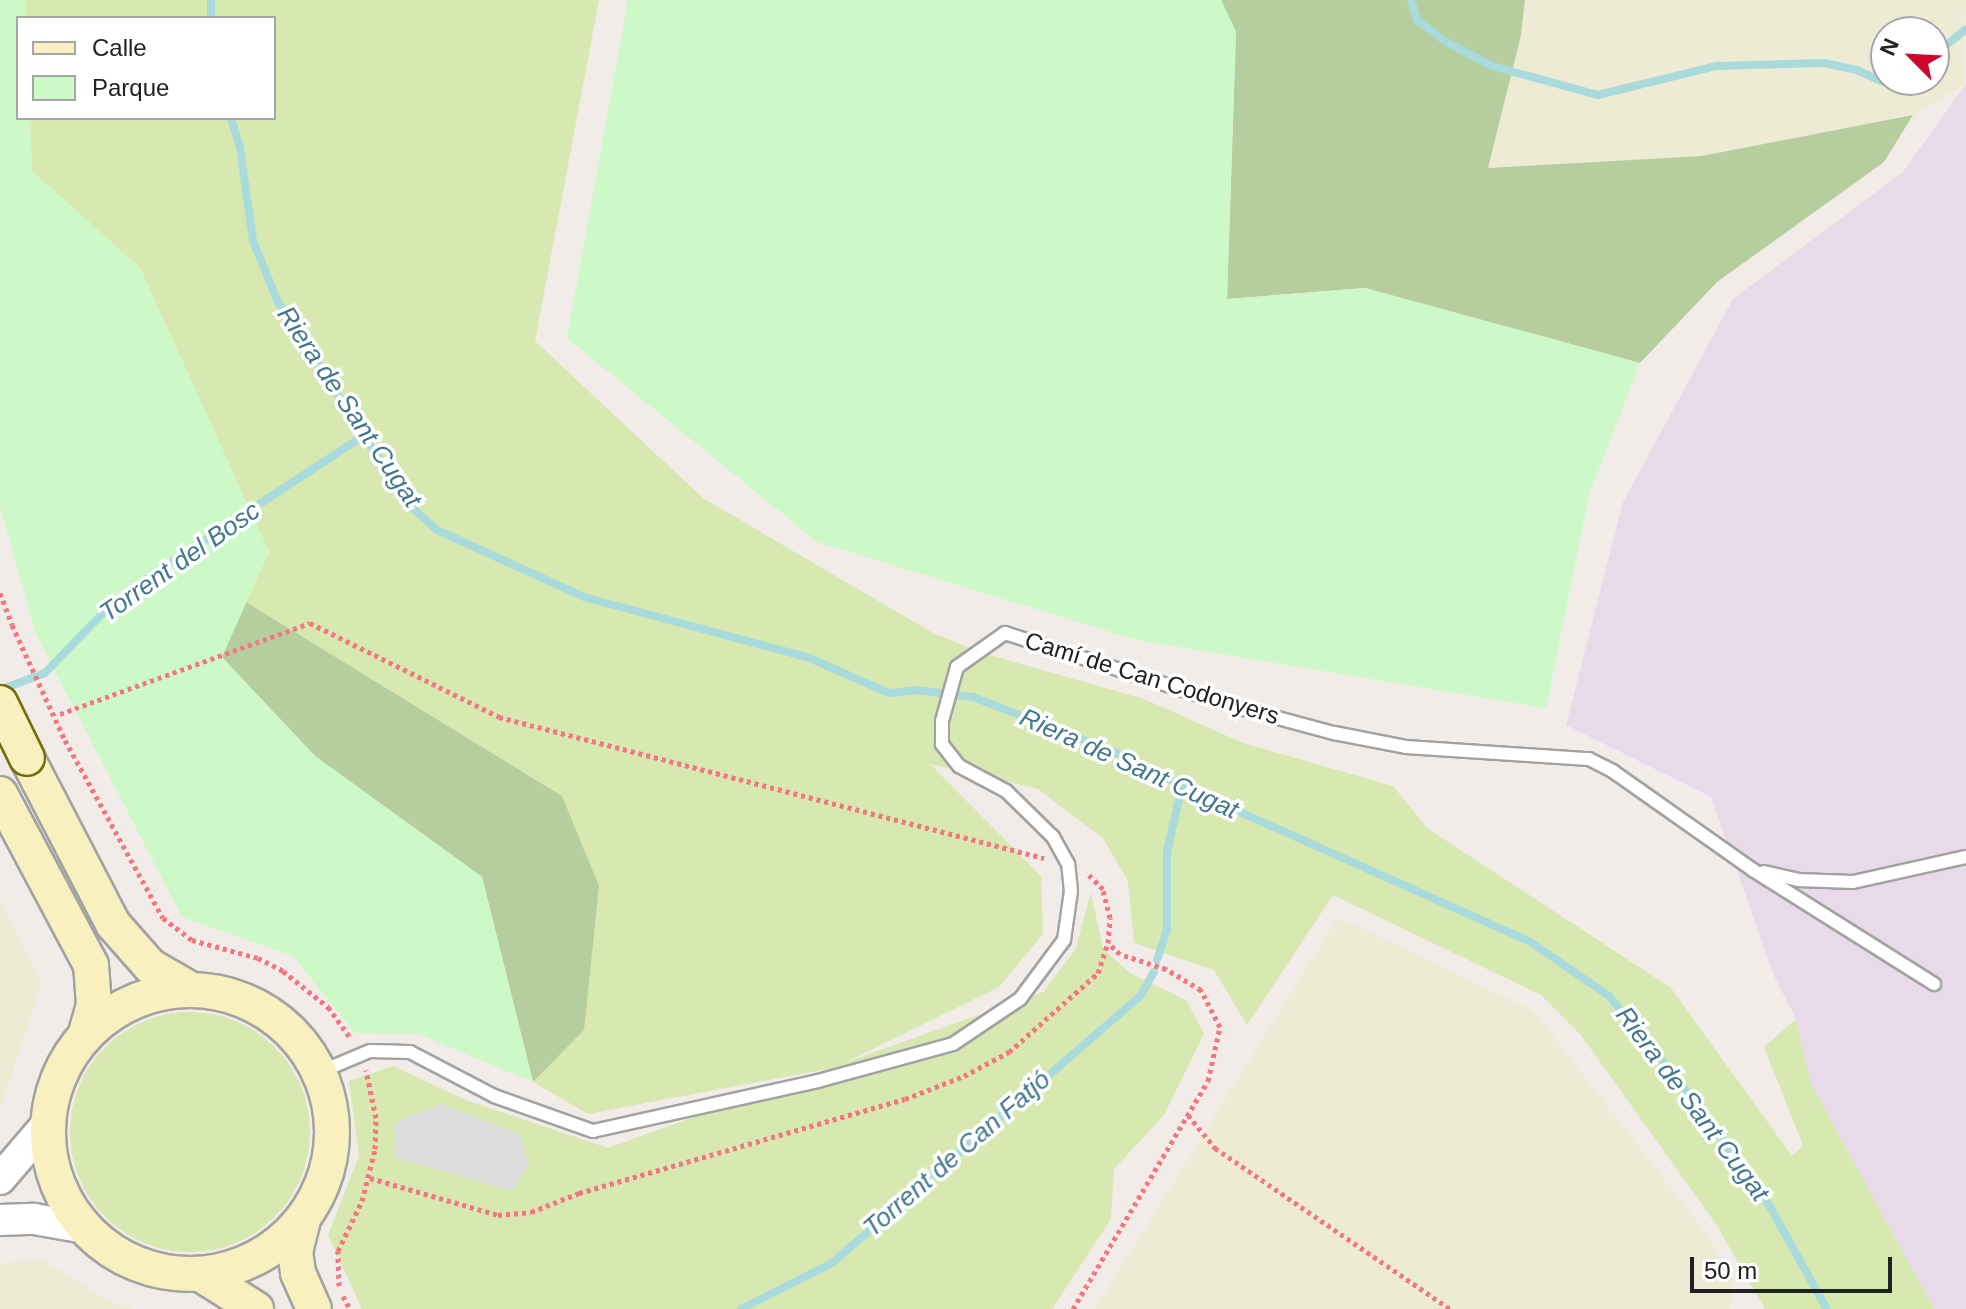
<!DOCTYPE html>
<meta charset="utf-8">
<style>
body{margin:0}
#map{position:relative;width:1966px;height:1309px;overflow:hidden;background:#f1ece8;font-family:Helvetica,sans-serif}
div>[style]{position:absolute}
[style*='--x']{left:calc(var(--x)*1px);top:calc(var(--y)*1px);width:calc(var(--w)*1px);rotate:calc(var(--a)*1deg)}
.industrial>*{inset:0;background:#e9daea}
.farmland>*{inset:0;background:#eeebd4}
.grass>*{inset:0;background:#d7e8b0}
.round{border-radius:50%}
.forest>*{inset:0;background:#b6ce9e}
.park>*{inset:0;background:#cdf8c8}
.parking>*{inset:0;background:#ddd}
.stream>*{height:8px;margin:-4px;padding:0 4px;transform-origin:4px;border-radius:4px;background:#aadbdc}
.path>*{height:5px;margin-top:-2.5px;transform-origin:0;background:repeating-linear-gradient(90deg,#f57580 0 4px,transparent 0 8px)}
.roads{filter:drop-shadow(2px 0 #a2a2a2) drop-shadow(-2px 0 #a2a2a2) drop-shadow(0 2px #a2a2a2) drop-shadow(0 -2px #a2a2a2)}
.service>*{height:12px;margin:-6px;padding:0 6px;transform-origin:6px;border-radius:6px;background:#fff}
.tertiary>*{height:30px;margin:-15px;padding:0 15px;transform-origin:15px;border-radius:15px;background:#fff}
.secondary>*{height:34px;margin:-17px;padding:0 17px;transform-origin:17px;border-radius:17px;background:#f8f0bf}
.secondary>.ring{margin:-17px;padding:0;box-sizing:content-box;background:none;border:34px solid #f8f0bf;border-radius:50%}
.path-bridge>*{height:5px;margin-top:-2.5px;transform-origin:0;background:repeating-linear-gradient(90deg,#f57580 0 4px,transparent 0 8px)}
.bridges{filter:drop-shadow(2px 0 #776d09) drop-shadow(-2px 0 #776d09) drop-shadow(0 2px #776d09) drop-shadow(0 -2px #776d09)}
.secondary-bridge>*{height:34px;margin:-17px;padding:0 17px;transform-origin:17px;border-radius:17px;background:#f8f0bf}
span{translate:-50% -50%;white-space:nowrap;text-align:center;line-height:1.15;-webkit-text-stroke:7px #fff;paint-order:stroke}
.street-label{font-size:24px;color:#212121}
.water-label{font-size:26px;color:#43778f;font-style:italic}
.legend{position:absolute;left:16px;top:16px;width:260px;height:104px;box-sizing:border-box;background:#fff;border:2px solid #a6a6a6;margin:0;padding:10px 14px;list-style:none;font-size:24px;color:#212121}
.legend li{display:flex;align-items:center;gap:16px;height:40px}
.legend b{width:40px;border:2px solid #a6a6a6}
.north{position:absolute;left:1870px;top:16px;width:80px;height:80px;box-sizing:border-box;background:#fff;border:2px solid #a6a6a6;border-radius:50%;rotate:294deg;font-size:22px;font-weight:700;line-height:32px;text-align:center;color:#212121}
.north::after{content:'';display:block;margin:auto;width:28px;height:36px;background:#ca082d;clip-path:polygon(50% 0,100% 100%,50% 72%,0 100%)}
.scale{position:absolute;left:1690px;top:1257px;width:202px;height:36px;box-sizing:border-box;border:4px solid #212121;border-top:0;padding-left:10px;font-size:24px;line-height:28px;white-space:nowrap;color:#212121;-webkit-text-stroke:6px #fff;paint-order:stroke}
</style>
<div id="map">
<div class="industrial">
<i style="clip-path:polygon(1966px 84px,1966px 1309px,1934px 1309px,1811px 1084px,1796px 1019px,1774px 976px,1711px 797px,1566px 725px,1623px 502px,1733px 299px,1903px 172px)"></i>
</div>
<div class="farmland">
<i style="clip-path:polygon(evenodd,1525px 0,1966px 0,1964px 85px,1913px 115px,1702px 156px,1488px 168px,1521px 35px,1525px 0,1886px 32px,1934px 32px,1934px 80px,1886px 80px,1886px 32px)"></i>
<i style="clip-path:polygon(0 898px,42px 983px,0 1110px)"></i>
<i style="clip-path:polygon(1338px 917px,1533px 1010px,1704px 1230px,1733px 1278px,1730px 1309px,1095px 1309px)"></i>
<i style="clip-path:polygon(43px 1260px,113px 1303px,133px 1309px,0 1309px,0 1263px)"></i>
</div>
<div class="grass">
<i style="clip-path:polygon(26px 0,599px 0,535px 341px,703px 498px,933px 633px,979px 652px,1144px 699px,1243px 743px,1393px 786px,1427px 828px,1671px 988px,1792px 1156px,1803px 1145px,1764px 1047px,1796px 1019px,1811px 1084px,1934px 1309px,1765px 1309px,1716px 1224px,1581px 1035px,1541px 995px,1333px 895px,1247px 1025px,1214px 970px,1134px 943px,1128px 881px,1103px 838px,1038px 789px,930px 764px,1041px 876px,1043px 934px,999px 987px,844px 1063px,1043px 992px,1076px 948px,1091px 892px,1103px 949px,1130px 973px,1186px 1000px,1204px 1034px,1164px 1115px,1114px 1169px,1111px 1219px,1052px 1309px,362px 1309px,328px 1235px,359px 1156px,349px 1081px,393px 1066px,466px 1100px,608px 1148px,827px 1069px,588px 1114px,533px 1082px,584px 1030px,562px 796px,246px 602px,269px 552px,140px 268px,32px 171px,30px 118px,274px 118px,274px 18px,26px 18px)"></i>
<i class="round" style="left:70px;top:1012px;width:240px;height:240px"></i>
</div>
<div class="forest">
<i style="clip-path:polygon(1221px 0,1525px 0,1521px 35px,1488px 168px,1702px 156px,1913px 115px,1884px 162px,1717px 282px,1640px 363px,1365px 288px,1227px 299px,1236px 32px)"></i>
<i style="clip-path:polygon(246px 602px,562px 796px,599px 886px,584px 1030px,533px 1082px,482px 877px,315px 756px,221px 657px)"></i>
</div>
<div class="park">
<i style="clip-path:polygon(0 0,26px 0,26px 18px,18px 18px,18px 118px,30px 118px,32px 171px,140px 268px,269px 552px,222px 657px,315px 756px,482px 877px,533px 1082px,418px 1034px,355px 1033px,293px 956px,182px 917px,36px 634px,0 507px)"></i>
<i style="clip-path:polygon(628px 0,1221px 0,1236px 32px,1227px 299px,1365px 288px,1640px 363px,1589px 495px,1546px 708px,1137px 640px,817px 542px,567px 338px)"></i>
</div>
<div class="parking">
<i style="clip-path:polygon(441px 1104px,519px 1134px,529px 1164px,512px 1191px,394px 1157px,396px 1122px)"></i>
</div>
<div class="stream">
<i style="--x:1411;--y:0;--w:21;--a:73"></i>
<i style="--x:1417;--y:20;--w:36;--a:37"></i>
<i style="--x:1446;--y:42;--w:52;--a:27.6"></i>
<i style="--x:1492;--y:66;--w:110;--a:15.3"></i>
<i style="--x:1598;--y:95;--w:122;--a:-13.8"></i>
<i style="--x:1716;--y:66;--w:108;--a:-1.6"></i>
<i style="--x:1824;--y:63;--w:34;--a:12"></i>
<i style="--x:1857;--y:70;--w:26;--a:25"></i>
<i style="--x:1881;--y:81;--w:6;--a:-31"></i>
<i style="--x:211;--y:18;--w:18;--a:-90"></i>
<i style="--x:1934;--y:55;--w:41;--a:-39.1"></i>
<i style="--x:231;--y:118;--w:31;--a:73"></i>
<i style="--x:240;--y:148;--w:94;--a:82"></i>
<i style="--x:253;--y:241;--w:66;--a:67.7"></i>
<i style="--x:278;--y:302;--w:240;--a:57.2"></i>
<i style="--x:408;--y:504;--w:39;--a:42"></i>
<i style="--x:437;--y:530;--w:162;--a:24.5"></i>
<i style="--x:584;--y:597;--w:231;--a:15.1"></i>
<i style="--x:807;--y:657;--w:90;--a:23.7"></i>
<i style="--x:889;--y:693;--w:27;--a:-6"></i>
<i style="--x:916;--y:690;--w:57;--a:7"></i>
<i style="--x:973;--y:697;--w:155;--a:21.3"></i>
<i style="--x:1117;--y:753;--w:73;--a:26.9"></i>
<i style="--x:1182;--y:786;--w:380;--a:24.1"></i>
<i style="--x:1529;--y:941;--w:97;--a:34.5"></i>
<i style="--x:1609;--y:996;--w:100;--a:50.3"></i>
<i style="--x:1673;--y:1073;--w:163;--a:54"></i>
<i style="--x:1769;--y:1205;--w:119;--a:60.9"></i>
<i style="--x:0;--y:690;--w:48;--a:-20.7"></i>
<i style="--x:45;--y:673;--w:82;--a:-46"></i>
<i style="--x:102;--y:614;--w:65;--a:-38.1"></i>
<i style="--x:153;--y:574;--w:254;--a:-33.3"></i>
<i style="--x:1157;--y:960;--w:32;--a:-72"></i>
<i style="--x:1167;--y:930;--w:78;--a:-90"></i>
<i style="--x:1167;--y:852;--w:68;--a:-77.2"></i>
<i style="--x:741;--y:1309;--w:102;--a:-26.8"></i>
<i style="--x:832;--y:1263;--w:409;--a:-40.9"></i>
<i style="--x:1141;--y:995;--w:26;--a:-61"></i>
</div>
<div class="path">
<i style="--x:0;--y:593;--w:34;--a:69"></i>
<i style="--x:60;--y:714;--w:266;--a:-20"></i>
<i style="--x:310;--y:623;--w:211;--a:26.4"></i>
<i style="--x:499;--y:717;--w:563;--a:14.51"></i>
<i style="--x:65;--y:740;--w:203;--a:61.2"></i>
<i style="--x:163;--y:918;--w:36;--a:37"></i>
<i style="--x:192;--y:940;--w:68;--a:15.3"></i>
<i style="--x:258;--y:958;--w:28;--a:27"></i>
<i style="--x:283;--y:971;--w:58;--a:38.7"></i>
<i style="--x:328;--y:1007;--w:39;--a:54"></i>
<i style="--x:1188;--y:1115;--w:43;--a:50.7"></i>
<i style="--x:1215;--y:1148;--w:285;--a:34.4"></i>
<i style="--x:370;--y:1178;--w:133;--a:16.1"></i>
<i style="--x:498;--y:1215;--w:33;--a:-5"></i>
<i style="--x:531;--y:1212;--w:52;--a:-21.6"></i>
<i style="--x:579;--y:1193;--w:339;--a:-16.1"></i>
<i style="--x:905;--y:1099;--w:63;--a:-21.3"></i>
<i style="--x:964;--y:1076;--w:51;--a:-28.1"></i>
<i style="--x:1009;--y:1052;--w:119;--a:-41.6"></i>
<i style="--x:1098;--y:973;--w:32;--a:-72"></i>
<i style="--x:339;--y:1286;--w:35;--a:-92"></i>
<i style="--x:338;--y:1251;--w:55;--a:-64.4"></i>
<i style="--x:362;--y:1201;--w:54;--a:-76"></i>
<i style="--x:375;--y:1149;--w:31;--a:-88"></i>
<i style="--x:376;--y:1118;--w:49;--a:-101.8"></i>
<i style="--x:343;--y:1296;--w:15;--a:62"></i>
<i style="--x:1073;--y:1309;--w:265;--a:-59.4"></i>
<i style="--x:1208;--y:1081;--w:55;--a:-77.5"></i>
<i style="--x:1220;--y:1027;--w:42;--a:-117.2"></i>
<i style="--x:1201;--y:990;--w:41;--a:-149"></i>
<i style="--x:1166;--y:969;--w:48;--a:-161.9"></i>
<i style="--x:1120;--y:954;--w:16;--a:-137"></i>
<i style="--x:1108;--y:943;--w:25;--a:-85"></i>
<i style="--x:1110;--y:918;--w:30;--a:-104"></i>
<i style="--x:1103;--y:889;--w:20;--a:-135"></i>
</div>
<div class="roads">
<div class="service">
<i style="--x:1764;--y:872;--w:35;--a:13"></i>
<i style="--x:1798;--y:880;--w:55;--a:2.1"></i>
<i style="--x:1853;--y:882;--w:116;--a:-12.5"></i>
<i style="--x:320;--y:1072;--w:54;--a:-22.8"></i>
<i style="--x:370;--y:1051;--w:40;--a:1.4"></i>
<i style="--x:410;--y:1052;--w:95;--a:27.6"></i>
<i style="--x:494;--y:1096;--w:105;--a:19.5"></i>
<i style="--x:593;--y:1131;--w:230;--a:-12.5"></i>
<i style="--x:818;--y:1081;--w:140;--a:-15.3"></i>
<i style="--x:953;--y:1044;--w:81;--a:-33.9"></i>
<i style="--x:1020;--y:999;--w:74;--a:-53.3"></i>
<i style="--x:1064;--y:940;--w:49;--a:-81.9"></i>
<i style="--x:1071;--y:891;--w:27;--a:-96"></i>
<i style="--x:1068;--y:864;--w:31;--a:-119"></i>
<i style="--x:1053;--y:837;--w:66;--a:-135.6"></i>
<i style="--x:1006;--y:791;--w:53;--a:-152"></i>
<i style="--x:959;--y:766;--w:28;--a:-128"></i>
<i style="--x:942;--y:744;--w:23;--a:-90"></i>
<i style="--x:942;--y:721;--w:56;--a:-74.5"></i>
<i style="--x:957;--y:667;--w:59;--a:-35.3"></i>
<i style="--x:1005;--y:633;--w:239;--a:17.8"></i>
<i style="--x:1233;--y:706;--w:105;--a:15"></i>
<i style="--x:1334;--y:733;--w:73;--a:11"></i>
<i style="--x:1406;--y:747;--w:183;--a:3.8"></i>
<i style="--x:1589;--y:759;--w:28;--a:27"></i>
<i style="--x:1614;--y:772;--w:170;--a:35.2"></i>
<i style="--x:1753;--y:870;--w:214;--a:32.2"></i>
</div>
<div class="tertiary">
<i style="--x:0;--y:1179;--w:74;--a:-49.4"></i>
<i style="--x:0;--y:1220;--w:34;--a:-2"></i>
<i style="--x:34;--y:1219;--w:52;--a:10"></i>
</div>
<div class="secondary">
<i style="--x:27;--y:758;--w:187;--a:62.6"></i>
<i style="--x:113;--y:924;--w:56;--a:48.6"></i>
<i style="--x:150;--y:966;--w:46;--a:29.9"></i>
<i style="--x:0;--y:794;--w:194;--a:62"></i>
<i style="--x:91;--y:965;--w:40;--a:85.7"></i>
<i style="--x:94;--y:1005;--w:33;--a:106"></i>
<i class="ring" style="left:48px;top:990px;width:250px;height:250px"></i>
<i style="--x:303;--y:1220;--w:32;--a:104"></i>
<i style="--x:295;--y:1251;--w:22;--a:82"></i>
<i style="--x:298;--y:1273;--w:39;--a:66"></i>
<i style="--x:202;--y:1275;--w:64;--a:32.2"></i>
</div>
</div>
<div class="path-bridge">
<i style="--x:12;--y:625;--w:127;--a:65.3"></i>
</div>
<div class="bridges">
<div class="secondary-bridge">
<i style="--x:0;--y:703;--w:61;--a:63.9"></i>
</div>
</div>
<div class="street-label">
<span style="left:1152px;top:678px;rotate:17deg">Camí de Can Codonyers</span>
</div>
<div class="water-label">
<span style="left:349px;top:407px;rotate:56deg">Riera de Sant Cugat</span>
<span style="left:180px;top:562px;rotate:-35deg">Torrent del Bosc</span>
<span style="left:1129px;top:764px;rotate:24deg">Riera de Sant Cugat</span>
<span style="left:1692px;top:1104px;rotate:53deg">Riera de Sant Cugat</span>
<span style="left:957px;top:1154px;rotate:-41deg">Torrent de Can Fatjó</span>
</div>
<ul class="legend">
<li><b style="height:10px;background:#f8f0bf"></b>Calle</li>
<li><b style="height:22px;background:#cdf8c8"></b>Parque</li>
</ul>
<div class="north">N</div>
<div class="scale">50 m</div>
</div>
